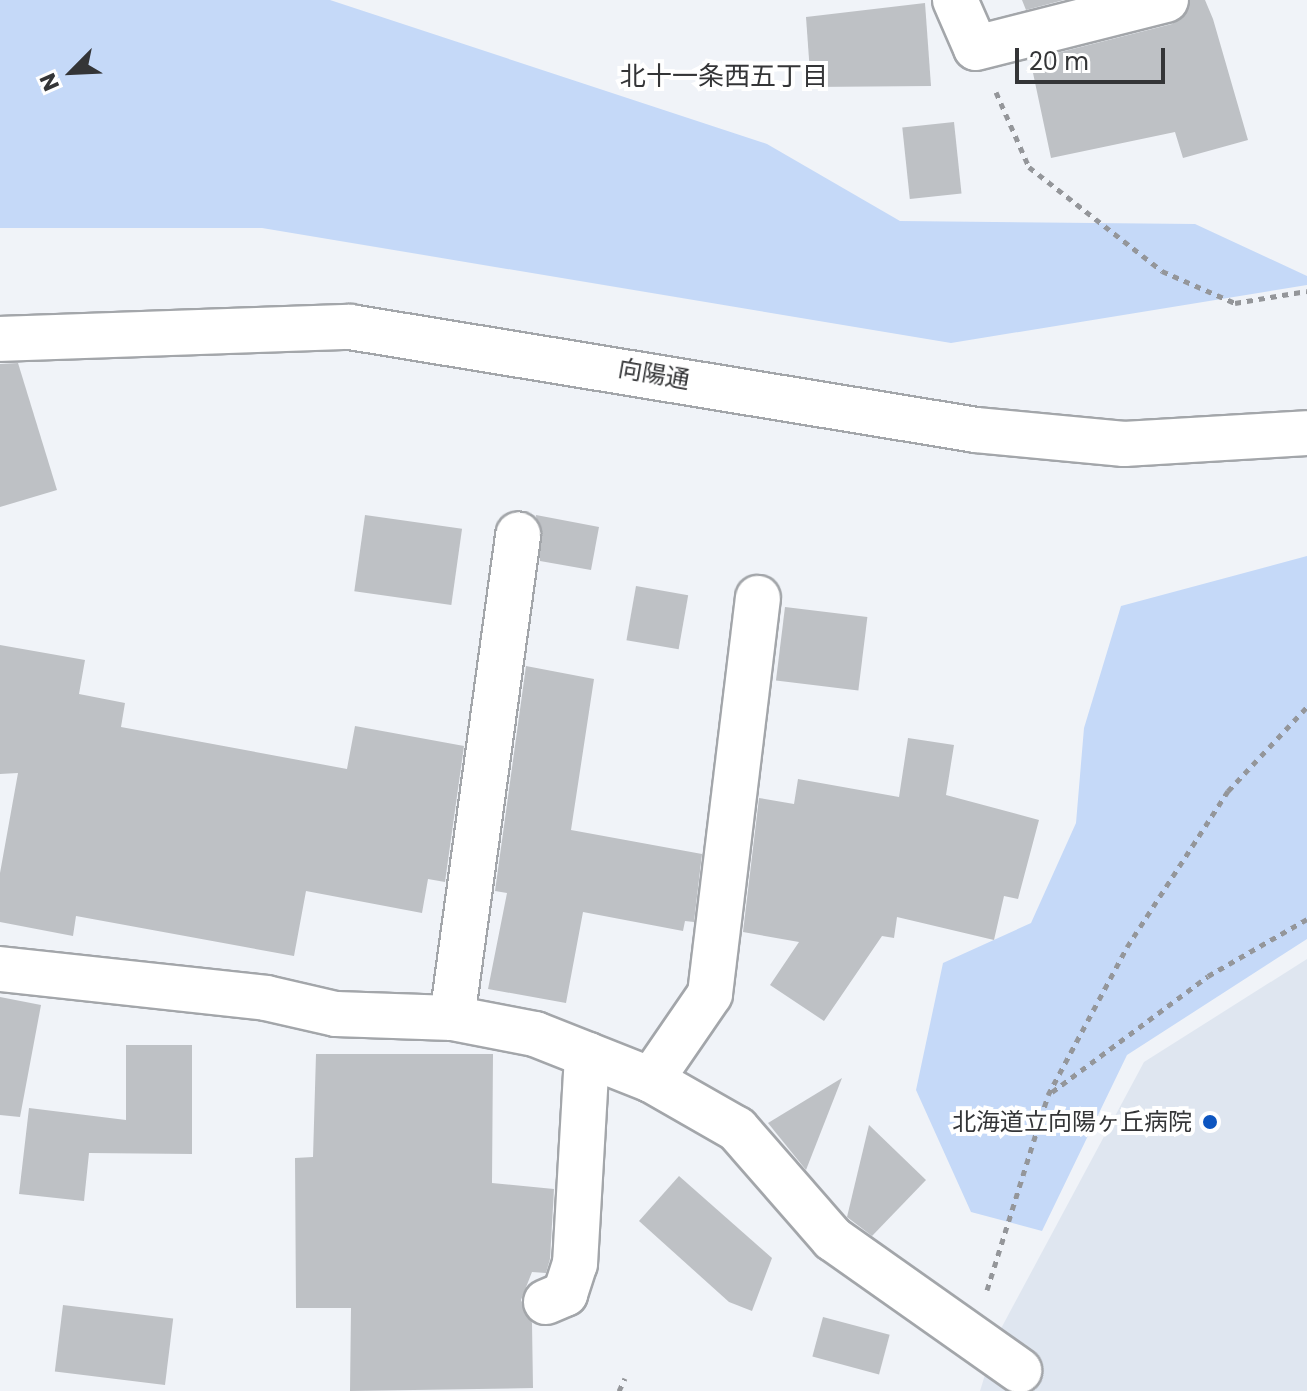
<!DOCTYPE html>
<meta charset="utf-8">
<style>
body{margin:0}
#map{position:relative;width:1307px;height:1391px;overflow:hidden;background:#f0f3f8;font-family:Poppins,"Noto Sans JP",sans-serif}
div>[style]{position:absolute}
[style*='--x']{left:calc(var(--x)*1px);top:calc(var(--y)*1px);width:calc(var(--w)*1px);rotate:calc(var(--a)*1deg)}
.built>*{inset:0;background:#dfe6f0}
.green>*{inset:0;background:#c5d9f8}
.building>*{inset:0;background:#bec1c5;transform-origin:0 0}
.path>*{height:5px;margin-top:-2.5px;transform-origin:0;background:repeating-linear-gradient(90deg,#94969a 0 6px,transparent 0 12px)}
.roads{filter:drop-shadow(2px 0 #a3a6aa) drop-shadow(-2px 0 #a3a6aa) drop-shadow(0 2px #a3a6aa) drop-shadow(0 -2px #a3a6aa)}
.minor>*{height:44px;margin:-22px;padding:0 22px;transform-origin:22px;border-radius:22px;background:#fff}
.dots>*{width:22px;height:22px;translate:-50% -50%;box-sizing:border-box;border:4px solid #fff;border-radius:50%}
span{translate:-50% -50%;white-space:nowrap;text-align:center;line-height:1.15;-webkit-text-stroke:8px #fff;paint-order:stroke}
.street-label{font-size:24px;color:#343537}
.poi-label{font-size:24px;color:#343537}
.right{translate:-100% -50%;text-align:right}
.neighbourhood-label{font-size:26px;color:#343537}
.north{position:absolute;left:32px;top:32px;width:80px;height:80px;-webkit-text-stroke:6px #fff;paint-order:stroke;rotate:246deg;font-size:22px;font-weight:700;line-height:32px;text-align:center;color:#343537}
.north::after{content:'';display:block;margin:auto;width:28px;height:36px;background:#343537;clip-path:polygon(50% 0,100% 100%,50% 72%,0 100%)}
.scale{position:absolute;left:1015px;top:48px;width:150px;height:36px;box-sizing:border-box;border:4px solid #343537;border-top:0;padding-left:10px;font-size:24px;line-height:28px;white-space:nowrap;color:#343537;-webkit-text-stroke:6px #fff;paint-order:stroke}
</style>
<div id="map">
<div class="built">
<i style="clip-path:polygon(1307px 959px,1307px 1391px,980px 1391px,997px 1336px,1144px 1062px)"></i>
</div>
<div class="green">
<i style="clip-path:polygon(0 0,330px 0,767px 144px,900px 221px,1195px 224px,1307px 276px,1307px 285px,951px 343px,262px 228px,0 228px)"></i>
<i style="clip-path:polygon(1307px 556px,1307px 939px,1127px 1055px,1042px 1231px,971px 1212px,916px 1090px,943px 963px,1031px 923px,1076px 823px,1084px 728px,1121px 606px)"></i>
</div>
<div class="building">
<i style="clip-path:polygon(1022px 0,1064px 0,1026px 10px)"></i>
<i style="clip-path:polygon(1190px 0,1205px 0,1213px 19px,1248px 140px,1183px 158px,1175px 132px,1051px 158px,1033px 73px,1045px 70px,1041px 57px,1172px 24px)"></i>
<i style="clip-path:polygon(925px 3px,931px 86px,811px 87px,806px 17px)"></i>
<i style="left:954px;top:122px;width:72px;height:52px;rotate:84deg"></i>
<i style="clip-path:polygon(18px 363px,57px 490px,0 507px,0 364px)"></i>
<i style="left:365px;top:515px;width:98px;height:77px;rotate:8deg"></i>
<i style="clip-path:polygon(536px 515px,599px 527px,591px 570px,540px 561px)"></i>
<i style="left:636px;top:586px;width:53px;height:55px;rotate:10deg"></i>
<i style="left:785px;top:607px;width:83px;height:74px;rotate:7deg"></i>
<i style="clip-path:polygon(0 645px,85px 660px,79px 694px,125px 703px,121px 727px,347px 769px,355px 726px,464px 746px,445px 882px,428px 879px,422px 913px,306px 891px,294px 956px,76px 916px,73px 936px,0 922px,0 873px,18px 773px,0 774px)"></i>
<i style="clip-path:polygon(526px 666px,594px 679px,571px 830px,702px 854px,694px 922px,685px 921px,683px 931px,583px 912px,566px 1003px,488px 989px,507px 893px,495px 891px)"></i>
<i style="clip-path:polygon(908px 738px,954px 745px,946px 795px,1039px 820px,1018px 899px,1004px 896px,994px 940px,897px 917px,894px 938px,882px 936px,824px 1021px,770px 985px,799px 942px,743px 932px,759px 798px,794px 804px,798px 779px,899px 797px)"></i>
<i style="clip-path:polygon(0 997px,41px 1005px,20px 1117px,0 1115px)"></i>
<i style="clip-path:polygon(126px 1045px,192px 1045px,192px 1154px,89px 1153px,84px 1201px,19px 1194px,29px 1108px,126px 1120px)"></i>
<i style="clip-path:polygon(316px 1054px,493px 1054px,492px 1183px,554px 1189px,550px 1259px,546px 1273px,532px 1272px,521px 1300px,532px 1323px,533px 1388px,350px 1391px,351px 1308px,296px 1308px,295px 1158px,313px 1157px)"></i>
<i style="clip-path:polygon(842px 1078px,806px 1170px,768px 1123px)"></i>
<i style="clip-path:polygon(869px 1125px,926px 1180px,872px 1236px,847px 1217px)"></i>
<i style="clip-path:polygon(679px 1176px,772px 1258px,752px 1311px,729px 1302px,639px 1221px)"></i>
<i style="left:63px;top:1305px;width:111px;height:67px;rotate:7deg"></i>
<i style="left:823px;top:1317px;width:69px;height:41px;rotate:15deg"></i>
</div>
<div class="path">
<i style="--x:996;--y:92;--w:82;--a:66.3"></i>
<i style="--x:1029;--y:167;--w:169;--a:38"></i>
<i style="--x:1162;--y:271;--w:80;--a:23.7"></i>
<i style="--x:1235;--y:303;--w:73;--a:-9.5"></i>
<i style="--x:1052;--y:1092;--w:194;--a:-36.6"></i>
<i style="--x:1208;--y:976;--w:114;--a:-29.9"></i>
<i style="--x:987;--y:1290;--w:204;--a:-72.6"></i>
<i style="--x:1048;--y:1095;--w:168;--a:-61.9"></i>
<i style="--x:1127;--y:947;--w:186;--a:-57.1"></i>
<i style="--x:1228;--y:791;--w:115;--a:-46.8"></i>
<i style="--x:619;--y:1391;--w:14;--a:-65"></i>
</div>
<div class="roads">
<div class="minor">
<i style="--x:955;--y:0;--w:52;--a:66.4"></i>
<i style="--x:976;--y:48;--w:196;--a:-14.2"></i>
<i style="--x:0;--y:339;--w:350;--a:-2"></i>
<i style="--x:350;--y:327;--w:634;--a:9.34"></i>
<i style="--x:976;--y:430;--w:149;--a:5.4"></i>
<i style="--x:1124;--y:444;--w:183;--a:-3.4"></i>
<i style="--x:0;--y:969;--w:268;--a:6.2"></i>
<i style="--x:266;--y:998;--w:72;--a:12.9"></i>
<i style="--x:336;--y:1014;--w:116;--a:2"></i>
<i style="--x:452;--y:1018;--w:85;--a:10.9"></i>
<i style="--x:535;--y:1034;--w:125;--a:21.6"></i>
<i style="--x:651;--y:1080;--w:104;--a:-55.5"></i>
<i style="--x:710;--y:994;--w:399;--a:-83.1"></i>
<i style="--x:452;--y:1018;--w:488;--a:-82.2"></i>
<i style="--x:651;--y:1080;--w:99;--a:29.7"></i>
<i style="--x:737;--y:1129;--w:146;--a:48.9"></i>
<i style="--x:833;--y:1239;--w:228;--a:35.2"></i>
<i style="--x:546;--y:1302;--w:21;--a:-23"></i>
<i style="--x:565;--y:1294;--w:32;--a:-72"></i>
<i style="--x:575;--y:1264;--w:210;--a:-86.7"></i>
</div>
</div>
<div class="dots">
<i style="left:1210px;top:1122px;background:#0d55c0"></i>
</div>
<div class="street-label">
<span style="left:654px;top:374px;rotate:10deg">向陽通</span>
</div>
<div class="poi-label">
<span class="right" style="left:1192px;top:1122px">北海道立向陽ヶ丘病院</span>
</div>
<div class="neighbourhood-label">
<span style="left:724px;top:77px">北十一条西五丁目</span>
</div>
<div class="north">N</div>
<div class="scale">20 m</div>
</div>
